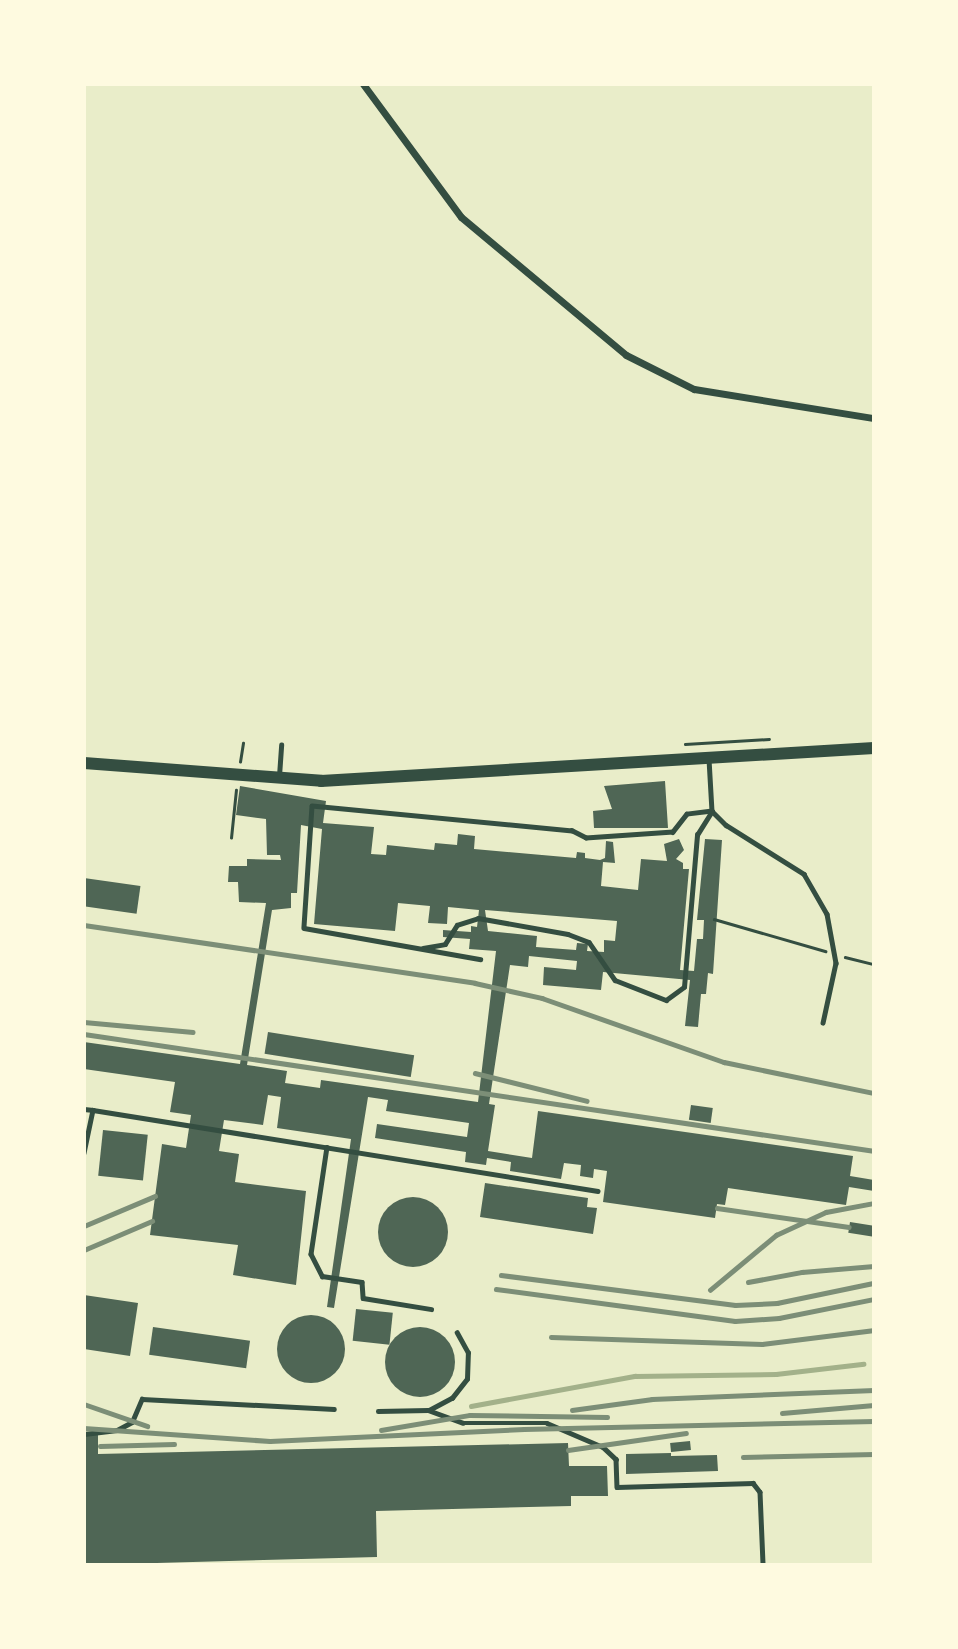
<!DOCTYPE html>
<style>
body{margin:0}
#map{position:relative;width:958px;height:1649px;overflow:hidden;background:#e9edc9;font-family:"Work Sans",sans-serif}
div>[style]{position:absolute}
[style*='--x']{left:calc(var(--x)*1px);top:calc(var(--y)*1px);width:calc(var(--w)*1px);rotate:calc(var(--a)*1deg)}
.stream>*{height:4.5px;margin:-2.25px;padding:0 2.25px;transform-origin:2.25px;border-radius:2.25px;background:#a3b18a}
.building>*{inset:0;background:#4f6655;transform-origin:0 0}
.round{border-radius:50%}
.path>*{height:2.5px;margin:-1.25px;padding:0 1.25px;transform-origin:1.25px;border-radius:1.25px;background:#344e41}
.service>*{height:4.5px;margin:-2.25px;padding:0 2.25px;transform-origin:2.25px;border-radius:2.25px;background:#344e41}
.minor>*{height:7px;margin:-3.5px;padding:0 3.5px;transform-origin:3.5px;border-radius:3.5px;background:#344e41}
.secondary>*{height:12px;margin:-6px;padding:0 6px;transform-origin:6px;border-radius:6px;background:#344e41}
.rail>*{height:4.5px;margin:-2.25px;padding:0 2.25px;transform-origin:2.25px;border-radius:2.25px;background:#7c8e77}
span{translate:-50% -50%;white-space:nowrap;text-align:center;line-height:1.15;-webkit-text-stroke:6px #fefae0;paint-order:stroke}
.frame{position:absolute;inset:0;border:86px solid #fefae0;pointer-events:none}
</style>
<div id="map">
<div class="stream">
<i style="--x:471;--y:1406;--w:167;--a:-10.4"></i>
<i style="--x:635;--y:1376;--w:141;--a:-0.8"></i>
<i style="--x:776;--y:1374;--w:88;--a:-6.6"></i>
</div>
<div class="building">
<i style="clip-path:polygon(665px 781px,668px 828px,594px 828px,593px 811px,612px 809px,604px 786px)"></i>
<i style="clip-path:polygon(evenodd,240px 786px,326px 801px,323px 823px,374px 827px,371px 854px,386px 855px,387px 845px,434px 850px,435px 843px,457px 845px,458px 834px,475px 836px,474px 849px,576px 858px,577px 852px,585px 853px,585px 858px,600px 860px,605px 858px,606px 841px,613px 842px,615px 863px,603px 862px,601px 886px,638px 890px,641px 859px,667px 861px,664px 844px,679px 839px,684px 850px,676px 859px,683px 863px,683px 869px,689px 869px,680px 970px,694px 971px,697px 939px,703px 939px,704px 920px,697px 920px,705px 839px,722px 840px,713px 974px,708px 973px,706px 994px,701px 994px,698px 1027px,685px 1026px,690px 980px,603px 972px,601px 990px,543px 985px,544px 967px,576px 970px,577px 961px,529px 956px,528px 967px,510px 965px,489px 1104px,495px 1105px,488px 1151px,532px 1158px,538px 1111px,853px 1156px,850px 1176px,874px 1180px,874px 1191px,849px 1187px,846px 1205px,728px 1188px,725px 1205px,717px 1204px,715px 1218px,603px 1202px,607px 1171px,594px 1169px,593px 1178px,580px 1176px,581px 1165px,564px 1163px,561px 1179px,510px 1171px,511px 1162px,487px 1158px,486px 1165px,465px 1162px,466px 1152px,375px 1138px,377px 1124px,467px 1137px,469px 1123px,386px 1111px,388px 1100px,368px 1097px,334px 1308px,327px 1307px,351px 1139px,277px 1128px,281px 1097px,268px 1095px,263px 1125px,224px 1120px,219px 1151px,239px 1154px,235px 1182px,306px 1191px,296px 1285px,233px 1275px,238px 1245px,150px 1235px,162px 1144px,186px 1148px,191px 1115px,170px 1112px,175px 1082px,84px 1069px,84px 1042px,240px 1064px,266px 903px,239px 902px,238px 882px,228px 882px,229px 866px,247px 866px,247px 859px,281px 860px,280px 855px,267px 855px,266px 819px,236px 815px,240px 786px,301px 825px,322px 829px,314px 924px,395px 931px,398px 903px,430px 906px,428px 923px,447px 924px,448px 907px,479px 910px,477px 927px,471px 926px,471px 932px,443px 930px,443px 937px,470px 939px,469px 949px,496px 951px,478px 1102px,321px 1080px,320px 1088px,285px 1083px,287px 1071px,247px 1065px,272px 910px,291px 908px,291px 893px,297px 893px,301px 825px,240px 786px,485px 910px,617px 921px,615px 941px,604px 940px,604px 952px,587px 951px,588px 944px,577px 943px,576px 950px,536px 947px,537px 936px,488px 931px,485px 910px)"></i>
<i style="left:84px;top:878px;width:57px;height:28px;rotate:8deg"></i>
<i style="left:268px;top:1032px;width:148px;height:22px;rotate:9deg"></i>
<i style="left:691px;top:1105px;width:22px;height:15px;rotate:8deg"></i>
<i style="left:103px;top:1130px;width:45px;height:46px;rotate:6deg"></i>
<i style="clip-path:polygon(485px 1183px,588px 1198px,587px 1207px,597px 1208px,593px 1234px,480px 1217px)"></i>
<i class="round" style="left:378px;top:1197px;width:70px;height:70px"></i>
<i style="left:850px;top:1222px;width:24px;height:11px;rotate:9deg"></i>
<i style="clip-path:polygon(84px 1295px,138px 1303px,130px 1356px,84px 1349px)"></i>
<i style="left:356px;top:1309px;width:37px;height:32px;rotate:6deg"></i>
<i class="round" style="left:277px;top:1315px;width:68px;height:68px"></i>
<i style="left:153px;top:1327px;width:98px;height:28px;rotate:8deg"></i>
<i class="round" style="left:385px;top:1327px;width:70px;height:70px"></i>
<i style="clip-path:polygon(84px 1435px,98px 1435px,98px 1454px,568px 1443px,569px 1466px,607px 1466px,608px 1496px,571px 1496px,571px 1506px,376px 1511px,377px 1557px,84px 1565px)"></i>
<i style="left:690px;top:1441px;width:9px;height:20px;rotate:84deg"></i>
<i style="clip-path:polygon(671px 1453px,671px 1456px,717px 1455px,718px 1471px,626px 1474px,626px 1454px)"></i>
</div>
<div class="path">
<i style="--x:685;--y:744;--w:84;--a:-3.4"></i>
<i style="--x:240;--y:762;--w:19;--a:-81"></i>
<i style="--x:231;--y:838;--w:48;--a:-84.1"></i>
<i style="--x:714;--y:919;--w:116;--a:16.1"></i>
<i style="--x:845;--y:957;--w:30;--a:14"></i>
</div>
<div class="service">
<i style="--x:709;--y:759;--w:52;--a:86.7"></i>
<i style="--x:712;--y:811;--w:20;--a:45"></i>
<i style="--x:726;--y:825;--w:92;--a:32.1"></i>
<i style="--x:804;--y:874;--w:46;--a:60.1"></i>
<i style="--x:827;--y:914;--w:50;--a:79.6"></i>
<i style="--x:836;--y:963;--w:61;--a:102.2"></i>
<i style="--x:279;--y:776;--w:31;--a:-86"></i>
<i style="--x:423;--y:948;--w:22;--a:-10"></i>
<i style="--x:445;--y:944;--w:22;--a:-58"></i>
<i style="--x:457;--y:925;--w:22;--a:-18"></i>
<i style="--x:478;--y:918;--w:91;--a:10.1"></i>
<i style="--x:568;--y:934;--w:22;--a:21"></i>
<i style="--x:589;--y:942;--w:46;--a:55.6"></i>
<i style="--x:615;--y:980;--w:55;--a:21.4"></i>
<i style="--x:666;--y:1000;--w:22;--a:-36"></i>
<i style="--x:684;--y:987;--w:153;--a:-85.1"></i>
<i style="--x:697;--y:835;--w:28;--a:-58"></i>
<i style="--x:712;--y:811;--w:25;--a:173"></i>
<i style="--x:687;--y:814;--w:23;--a:128"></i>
<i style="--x:673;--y:832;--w:87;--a:176.1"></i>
<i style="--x:586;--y:838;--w:16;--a:-153"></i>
<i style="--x:572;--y:831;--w:261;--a:-174.5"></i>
<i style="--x:312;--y:806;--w:122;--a:93.8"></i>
<i style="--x:304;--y:928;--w:179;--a:10"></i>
<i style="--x:84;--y:1109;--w:9;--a:6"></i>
<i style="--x:93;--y:1110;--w:44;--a:101.8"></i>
<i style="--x:93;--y:1110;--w:511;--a:9.11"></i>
<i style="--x:327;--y:1147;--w:108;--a:98.5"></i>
<i style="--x:311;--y:1254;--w:25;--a:63"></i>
<i style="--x:322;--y:1276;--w:40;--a:8.5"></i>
<i style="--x:362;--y:1282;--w:16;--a:86"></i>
<i style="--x:363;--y:1298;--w:69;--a:9.2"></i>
<i style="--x:429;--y:1410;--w:26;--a:-28"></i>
<i style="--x:452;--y:1398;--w:24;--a:-52"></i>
<i style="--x:467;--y:1379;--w:26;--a:-88"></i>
<i style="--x:468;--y:1353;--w:23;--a:-119"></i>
<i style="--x:378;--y:1411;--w:50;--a:-1.1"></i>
<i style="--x:428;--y:1410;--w:37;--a:20"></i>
<i style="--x:463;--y:1423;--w:84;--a:0"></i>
<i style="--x:547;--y:1423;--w:61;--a:23.2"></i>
<i style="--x:603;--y:1447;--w:18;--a:43"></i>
<i style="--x:616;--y:1459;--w:28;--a:88"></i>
<i style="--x:617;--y:1487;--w:136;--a:-1.7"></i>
<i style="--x:753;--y:1483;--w:11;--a:52"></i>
<i style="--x:760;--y:1492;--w:73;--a:87.6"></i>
<i style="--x:84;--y:1434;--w:33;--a:-7"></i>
<i style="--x:117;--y:1430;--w:17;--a:-28"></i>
<i style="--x:132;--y:1422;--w:25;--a:-67"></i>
<i style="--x:142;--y:1399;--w:192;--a:3"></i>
</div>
<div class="minor">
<i style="--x:363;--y:84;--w:165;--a:53.6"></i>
<i style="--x:461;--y:217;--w:215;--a:39.9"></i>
<i style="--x:626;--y:355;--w:76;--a:26.6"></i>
<i style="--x:694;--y:389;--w:182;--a:9.2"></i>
</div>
<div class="secondary">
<i style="--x:84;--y:763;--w:238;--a:4.3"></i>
<i style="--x:321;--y:781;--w:554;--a:-3.42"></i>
</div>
<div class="rail">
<i style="--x:84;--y:925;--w:395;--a:8.4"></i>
<i style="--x:475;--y:983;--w:69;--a:12.6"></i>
<i style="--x:542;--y:998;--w:193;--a:19.4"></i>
<i style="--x:724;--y:1062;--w:153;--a:11.7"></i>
<i style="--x:84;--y:1022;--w:109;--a:5.2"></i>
<i style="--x:84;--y:1034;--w:799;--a:8.42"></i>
<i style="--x:475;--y:1073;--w:115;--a:14"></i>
<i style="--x:717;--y:1208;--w:133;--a:8.2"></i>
<i style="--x:84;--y:1226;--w:77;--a:-22.9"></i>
<i style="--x:84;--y:1250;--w:74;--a:-23.1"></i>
<i style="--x:501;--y:1275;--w:236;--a:7.3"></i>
<i style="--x:735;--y:1305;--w:42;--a:-2.7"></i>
<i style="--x:777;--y:1303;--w:99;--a:-11.7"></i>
<i style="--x:748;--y:1282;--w:55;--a:-10.5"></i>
<i style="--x:802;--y:1272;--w:72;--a:-4.8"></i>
<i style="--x:496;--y:1289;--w:241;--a:7.6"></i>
<i style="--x:735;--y:1321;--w:44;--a:-3.9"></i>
<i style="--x:779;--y:1318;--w:97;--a:-11.3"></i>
<i style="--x:710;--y:1290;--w:86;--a:-39.8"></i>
<i style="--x:776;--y:1235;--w:55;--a:-24.7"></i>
<i style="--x:826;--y:1212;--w:49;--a:-10.6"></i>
<i style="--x:551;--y:1337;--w:211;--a:1.9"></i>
<i style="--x:762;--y:1344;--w:113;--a:-7.1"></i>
<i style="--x:84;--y:1404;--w:67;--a:19.2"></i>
<i style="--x:572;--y:1410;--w:81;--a:-7.8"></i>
<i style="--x:652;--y:1399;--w:222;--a:-2.3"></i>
<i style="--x:782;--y:1413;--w:92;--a:-5"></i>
<i style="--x:84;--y:1428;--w:186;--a:4"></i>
<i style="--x:270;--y:1441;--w:254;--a:-2.7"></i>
<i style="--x:524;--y:1429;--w:350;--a:-1.3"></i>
<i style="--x:381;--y:1430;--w:90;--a:-9.6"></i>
<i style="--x:470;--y:1415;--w:137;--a:0.8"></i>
<i style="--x:100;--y:1446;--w:74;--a:-1.5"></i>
<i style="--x:568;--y:1450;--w:119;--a:-8.2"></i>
<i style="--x:743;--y:1457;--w:131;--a:-1.3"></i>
</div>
<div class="frame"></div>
</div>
